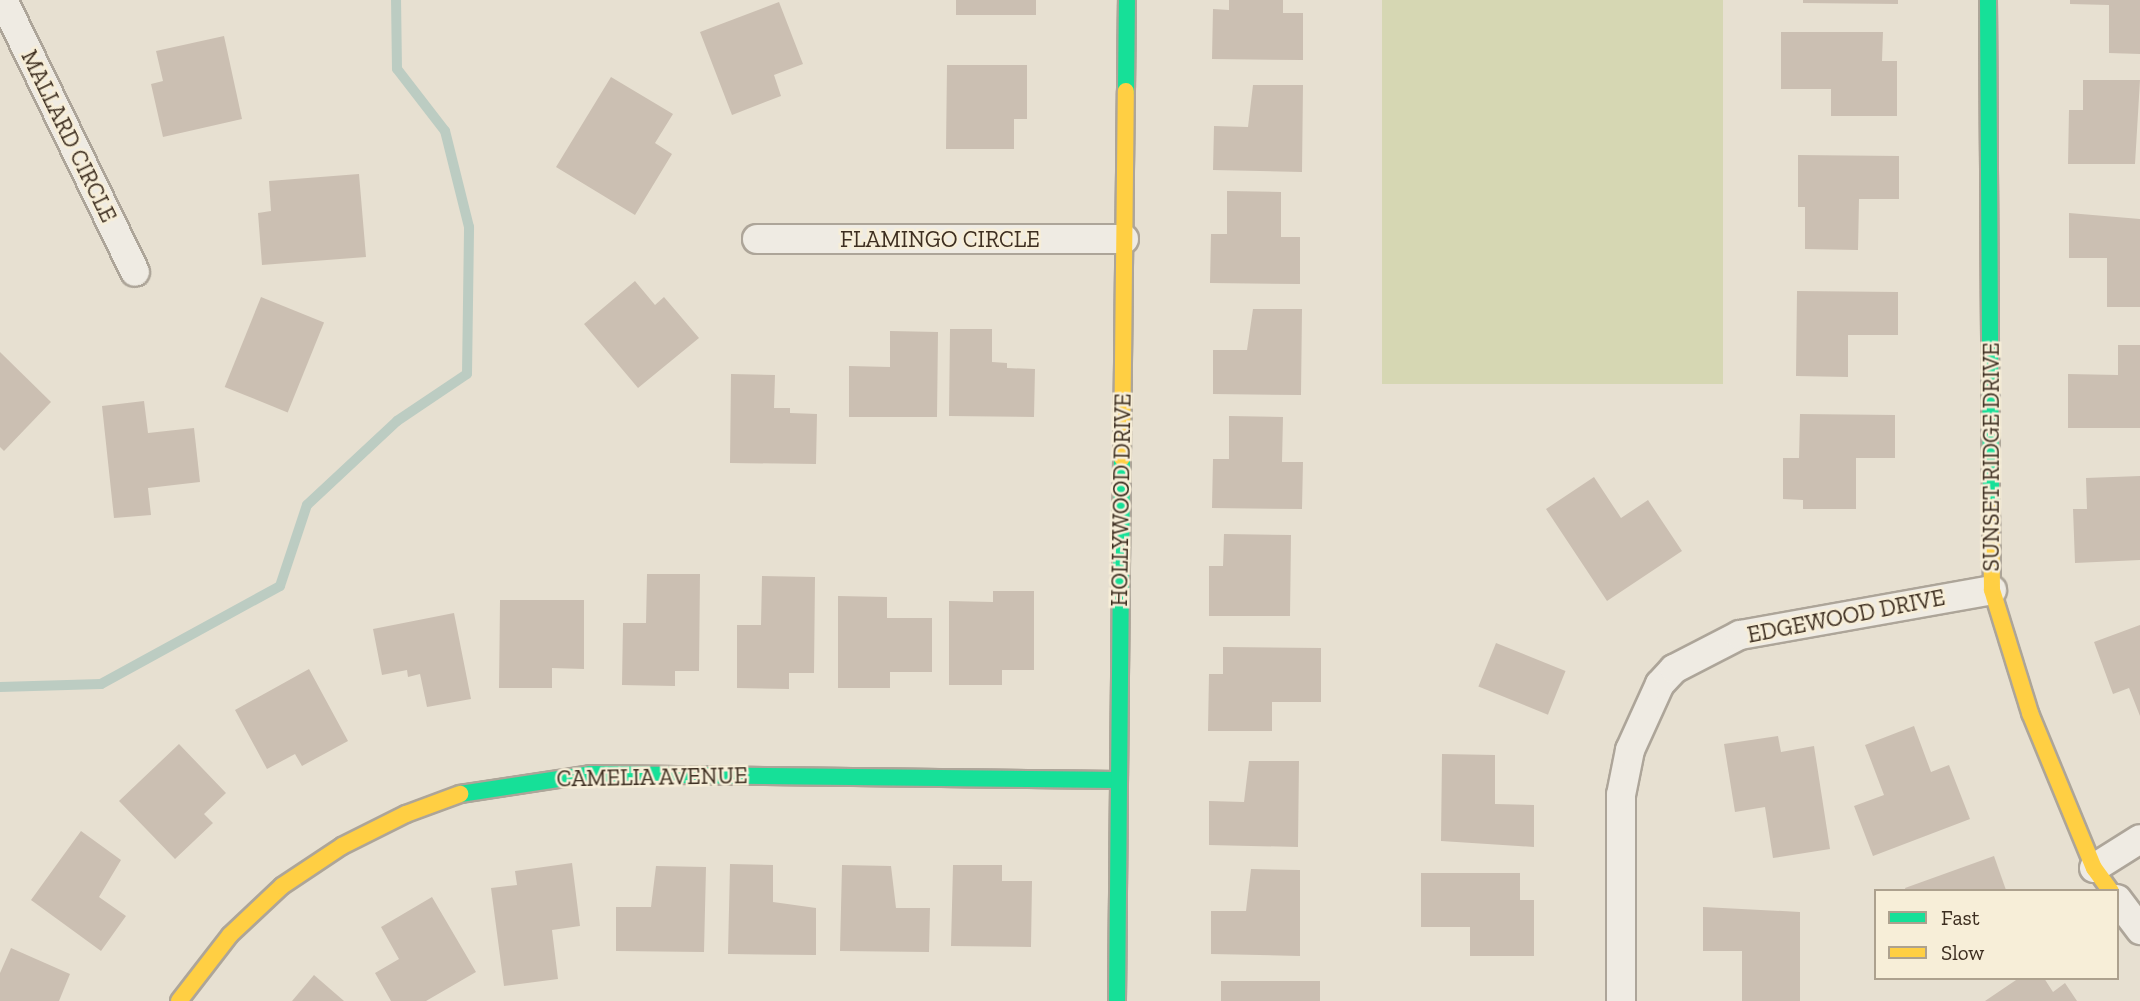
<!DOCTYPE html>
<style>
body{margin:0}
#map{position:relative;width:2140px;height:1001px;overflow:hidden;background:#e7e0d1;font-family:"Zilla Slab",serif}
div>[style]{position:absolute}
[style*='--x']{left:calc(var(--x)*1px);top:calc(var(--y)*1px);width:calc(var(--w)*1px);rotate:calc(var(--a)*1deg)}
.green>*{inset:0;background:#d6d7b3;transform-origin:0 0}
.stream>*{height:10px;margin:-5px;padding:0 5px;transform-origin:5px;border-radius:5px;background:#bcccc2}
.building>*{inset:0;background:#cbbfb2;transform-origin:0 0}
.roads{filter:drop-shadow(2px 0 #ada599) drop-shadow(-2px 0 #ada599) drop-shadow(0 2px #ada599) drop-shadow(0 -2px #ada599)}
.street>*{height:28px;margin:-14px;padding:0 14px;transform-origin:14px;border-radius:14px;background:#efebe3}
.fast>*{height:16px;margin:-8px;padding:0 8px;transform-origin:8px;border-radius:8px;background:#16e098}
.slow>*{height:16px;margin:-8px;padding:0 8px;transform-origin:8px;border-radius:8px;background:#ffcf43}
span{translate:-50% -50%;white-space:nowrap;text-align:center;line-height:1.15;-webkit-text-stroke:5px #f7eed8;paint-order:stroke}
.street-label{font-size:23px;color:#3d2e20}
.legend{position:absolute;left:1874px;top:889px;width:245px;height:91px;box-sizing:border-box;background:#f7eed8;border:2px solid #ada18e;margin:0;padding:9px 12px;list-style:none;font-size:21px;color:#3d2e20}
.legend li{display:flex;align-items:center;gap:14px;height:35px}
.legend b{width:35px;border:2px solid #ada18e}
</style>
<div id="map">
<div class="green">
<i style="left:1382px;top:0;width:341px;height:384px"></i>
</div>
<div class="stream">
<i style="--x:0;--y:687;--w:101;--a:-1.7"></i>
<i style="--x:101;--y:684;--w:204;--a:-28.7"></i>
<i style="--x:280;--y:586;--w:85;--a:-71.6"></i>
<i style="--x:307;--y:505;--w:123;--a:-43"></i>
<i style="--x:397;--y:421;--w:84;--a:-33.9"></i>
<i style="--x:467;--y:374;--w:147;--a:-89.2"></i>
<i style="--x:469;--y:227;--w:99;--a:-104"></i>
<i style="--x:445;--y:131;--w:78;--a:-127.7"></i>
<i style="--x:397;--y:69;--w:69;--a:-90.8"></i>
</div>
<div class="building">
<i style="left:956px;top:0;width:80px;height:15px"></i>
<i style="clip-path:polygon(1229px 0,1283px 0,1283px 13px,1303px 13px,1303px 60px,1212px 59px,1213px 9px,1229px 10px)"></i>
<i style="clip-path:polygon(1803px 0,1898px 0,1898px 4px,1803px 3px)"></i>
<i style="clip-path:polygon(2070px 0,2140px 0,2140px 54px,2109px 53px,2109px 5px,2070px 4px)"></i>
<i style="clip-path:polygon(779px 2px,803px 64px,774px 75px,781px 96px,732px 115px,700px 32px)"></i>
<i style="clip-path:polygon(1781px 32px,1883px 32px,1882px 61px,1897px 61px,1897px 116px,1831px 116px,1831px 89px,1781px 89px)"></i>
<i style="clip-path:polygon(224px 36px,242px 119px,163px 137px,151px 84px,163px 81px,156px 51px)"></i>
<i style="clip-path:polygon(947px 65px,1027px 65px,1027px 119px,1014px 119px,1014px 149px,946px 149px)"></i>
<i style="clip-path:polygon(611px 77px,673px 114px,655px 143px,672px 154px,635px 215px,556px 167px)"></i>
<i style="clip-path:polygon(2083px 80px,2140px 80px,2135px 164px,2068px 164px,2069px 110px,2083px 110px)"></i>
<i style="clip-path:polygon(1253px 85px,1303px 85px,1302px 172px,1213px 170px,1214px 126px,1248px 127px)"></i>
<i style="clip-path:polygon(1798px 155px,1899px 156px,1899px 199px,1859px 199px,1858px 250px,1805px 249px,1805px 207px,1798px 207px)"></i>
<i style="clip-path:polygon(359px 174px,366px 257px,262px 265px,258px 213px,271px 211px,269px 181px)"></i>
<i style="clip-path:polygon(1227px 191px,1281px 192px,1281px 237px,1300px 237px,1300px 284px,1210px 283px,1211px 234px,1227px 234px)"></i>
<i style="clip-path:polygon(2069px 213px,2140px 219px,2140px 307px,2107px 307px,2107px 258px,2069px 258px)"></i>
<i style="clip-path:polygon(635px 281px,655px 305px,664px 297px,699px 338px,638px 388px,584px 324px)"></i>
<i style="clip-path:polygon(1797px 291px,1898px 292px,1898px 335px,1848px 335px,1848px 377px,1796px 376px)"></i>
<i style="left:261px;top:297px;width:68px;height:97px;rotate:22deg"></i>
<i style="clip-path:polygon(1253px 309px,1302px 309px,1301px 395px,1213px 394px,1213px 350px,1247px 350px)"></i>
<i style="clip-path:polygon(950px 329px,992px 329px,992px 362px,1007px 363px,1007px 368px,1035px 369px,1034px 417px,949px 416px)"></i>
<i style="clip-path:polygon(890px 331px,938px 332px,937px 417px,849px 417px,849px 366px,890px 367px)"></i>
<i style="clip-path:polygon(2118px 345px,2140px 345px,2140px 428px,2068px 428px,2068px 374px,2118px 375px)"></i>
<i style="clip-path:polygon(0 352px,51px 402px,4px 451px,0 447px)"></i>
<i style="clip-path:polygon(731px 374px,775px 375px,774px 408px,790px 408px,790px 413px,817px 414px,816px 464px,730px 463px)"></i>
<i style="clip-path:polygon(144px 401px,148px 433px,194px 428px,200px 482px,148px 488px,151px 515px,114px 518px,102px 406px)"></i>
<i style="clip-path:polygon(1800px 414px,1895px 415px,1895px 458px,1856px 458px,1856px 509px,1803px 509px,1803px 500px,1783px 499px,1783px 458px,1799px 458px)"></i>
<i style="clip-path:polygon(1229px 416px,1283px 417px,1282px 462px,1303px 462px,1302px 509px,1212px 508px,1213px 459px,1229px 459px)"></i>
<i style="clip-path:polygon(2140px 476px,2140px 560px,2075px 563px,2073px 509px,2087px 509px,2086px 478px)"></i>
<i style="clip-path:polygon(1594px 477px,1621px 518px,1648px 500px,1682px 551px,1607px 601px,1546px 509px)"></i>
<i style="clip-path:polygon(1224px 534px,1291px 535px,1290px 616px,1209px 616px,1209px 566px,1223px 566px)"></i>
<i style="clip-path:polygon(647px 574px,700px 574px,699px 671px,675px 671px,675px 686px,622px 685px,623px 623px,646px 623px)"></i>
<i style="clip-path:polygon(762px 576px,815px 577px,814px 673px,789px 673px,789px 689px,737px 688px,737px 625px,761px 625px)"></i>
<i style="clip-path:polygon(993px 591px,1034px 591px,1034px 670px,1002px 670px,1002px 685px,949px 685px,949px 601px,993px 602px)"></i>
<i style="clip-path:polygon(838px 596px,887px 597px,887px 618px,932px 618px,932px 672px,890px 672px,890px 688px,838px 688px)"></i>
<i style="clip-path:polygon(500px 600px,584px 600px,584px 669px,552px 668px,552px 688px,499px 688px)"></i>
<i style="clip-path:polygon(454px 613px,471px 699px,427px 707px,420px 674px,408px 677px,407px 670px,382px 675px,373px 629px)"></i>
<i style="clip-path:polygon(2140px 625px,2140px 716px,2129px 688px,2113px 694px,2094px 642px)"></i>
<i style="left:1496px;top:643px;width:75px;height:47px;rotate:22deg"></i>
<i style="clip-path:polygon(1223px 647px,1321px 648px,1321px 702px,1272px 702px,1272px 731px,1208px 731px,1209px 674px,1223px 674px)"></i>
<i style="clip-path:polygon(309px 669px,348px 741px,302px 766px,295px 754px,267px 769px,235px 710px)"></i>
<i style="clip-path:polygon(1914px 726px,1931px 772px,1949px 765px,1970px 819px,1873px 856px,1854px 806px,1884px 795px,1865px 745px)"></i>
<i style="clip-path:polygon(1778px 736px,1781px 752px,1814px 746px,1830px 849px,1773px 858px,1765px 807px,1735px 812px,1724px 744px)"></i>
<i style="clip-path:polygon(179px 744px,226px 793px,204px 814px,213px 823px,175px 859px,119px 801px)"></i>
<i style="clip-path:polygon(1442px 754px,1495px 755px,1495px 804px,1534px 805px,1534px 847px,1441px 841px)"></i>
<i style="clip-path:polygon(1249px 761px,1299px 761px,1298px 847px,1209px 845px,1209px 801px,1244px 802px)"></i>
<i style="clip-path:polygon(81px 831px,121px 860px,99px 897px,126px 916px,101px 951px,31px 900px)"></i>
<i style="clip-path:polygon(1994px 856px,2006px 890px,1906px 891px,1905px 888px)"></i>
<i style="clip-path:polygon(572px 863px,580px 926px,552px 930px,558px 979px,504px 986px,491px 888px,517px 885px,515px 871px)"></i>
<i style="clip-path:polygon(730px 864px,773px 865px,773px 902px,816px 908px,816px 955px,728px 954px)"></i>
<i style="clip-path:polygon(842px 865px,891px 866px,896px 908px,930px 908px,929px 952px,840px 951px)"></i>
<i style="clip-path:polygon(953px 865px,1002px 865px,1002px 881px,1032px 881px,1031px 947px,951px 946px)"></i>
<i style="clip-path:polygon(656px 866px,706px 867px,704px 952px,616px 951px,616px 907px,651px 907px)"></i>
<i style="clip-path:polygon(1251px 869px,1300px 870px,1300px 956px,1211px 954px,1211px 911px,1246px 911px)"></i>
<i style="clip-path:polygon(1421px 873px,1520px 873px,1520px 900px,1534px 900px,1534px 956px,1470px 956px,1470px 927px,1421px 927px)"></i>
<i style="clip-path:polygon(432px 897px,476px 972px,426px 1001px,391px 1001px,375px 973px,399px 959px,381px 927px)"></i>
<i style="clip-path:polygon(1703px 907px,1800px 912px,1800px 1001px,1742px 1001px,1742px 951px,1703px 951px)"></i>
<i style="clip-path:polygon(11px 948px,70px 974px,59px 1001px,0 1001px,0 973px)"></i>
<i style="clip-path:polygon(314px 975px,344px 1001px,292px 1001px)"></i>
<i style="clip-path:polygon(2019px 978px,2044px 978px,2053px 992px,2065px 983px,2077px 1001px,1985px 1001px)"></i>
<i style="left:1221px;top:981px;width:99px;height:20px"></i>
</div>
<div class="roads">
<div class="street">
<i style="--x:3;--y:0;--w:302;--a:64.1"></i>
<i style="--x:757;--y:239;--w:367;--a:0"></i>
<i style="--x:2094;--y:868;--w:54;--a:-32.2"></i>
<i style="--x:2117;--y:899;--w:39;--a:53"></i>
<i style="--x:1621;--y:1001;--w:206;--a:-90"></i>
<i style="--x:1621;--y:795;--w:46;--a:-78.7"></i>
<i style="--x:1630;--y:750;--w:72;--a:-65.6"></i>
<i style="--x:1660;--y:684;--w:21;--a:-47"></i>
<i style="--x:1674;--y:669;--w:74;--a:-27.3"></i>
<i style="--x:1740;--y:635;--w:256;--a:-10.1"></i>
</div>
<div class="fast">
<i style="--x:1988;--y:0;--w:507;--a:89.66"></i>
<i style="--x:1126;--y:91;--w:91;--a:-89.4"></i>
<i style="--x:460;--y:794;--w:132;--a:-8.7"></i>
<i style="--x:590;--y:774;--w:528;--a:0.65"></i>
<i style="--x:1117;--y:1001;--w:543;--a:-89.47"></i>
</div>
<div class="slow">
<i style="--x:1122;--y:458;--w:367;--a:-89.4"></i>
<i style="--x:1991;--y:507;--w:83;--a:89.3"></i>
<i style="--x:1992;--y:590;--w:129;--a:72.8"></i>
<i style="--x:2030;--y:713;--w:168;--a:67.6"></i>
<i style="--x:2094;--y:868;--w:29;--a:54"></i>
<i style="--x:179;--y:1001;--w:83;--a:-52.3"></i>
<i style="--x:230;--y:935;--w:71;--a:-43.3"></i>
<i style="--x:282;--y:886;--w:72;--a:-33.7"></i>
<i style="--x:342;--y:846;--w:72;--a:-26.6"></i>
<i style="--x:406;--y:814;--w:58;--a:-20.3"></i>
</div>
</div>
<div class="street-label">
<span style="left:69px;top:136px;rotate:64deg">MALLARD CIRCLE</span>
<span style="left:940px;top:239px">FLAMINGO CIRCLE</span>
<span style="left:1991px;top:457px;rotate:-90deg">SUNSET RIDGE DRIVE</span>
<span style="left:1121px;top:500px;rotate:-89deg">HOLLYWOOD DRIVE</span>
<span style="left:1846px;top:616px;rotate:-11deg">EDGEWOOD DRIVE</span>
<span style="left:652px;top:777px;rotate:-1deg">CAMELIA AVENUE</span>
</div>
<ul class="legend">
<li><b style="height:9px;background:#16e098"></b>Fast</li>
<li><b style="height:9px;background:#ffcf43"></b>Slow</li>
</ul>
</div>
